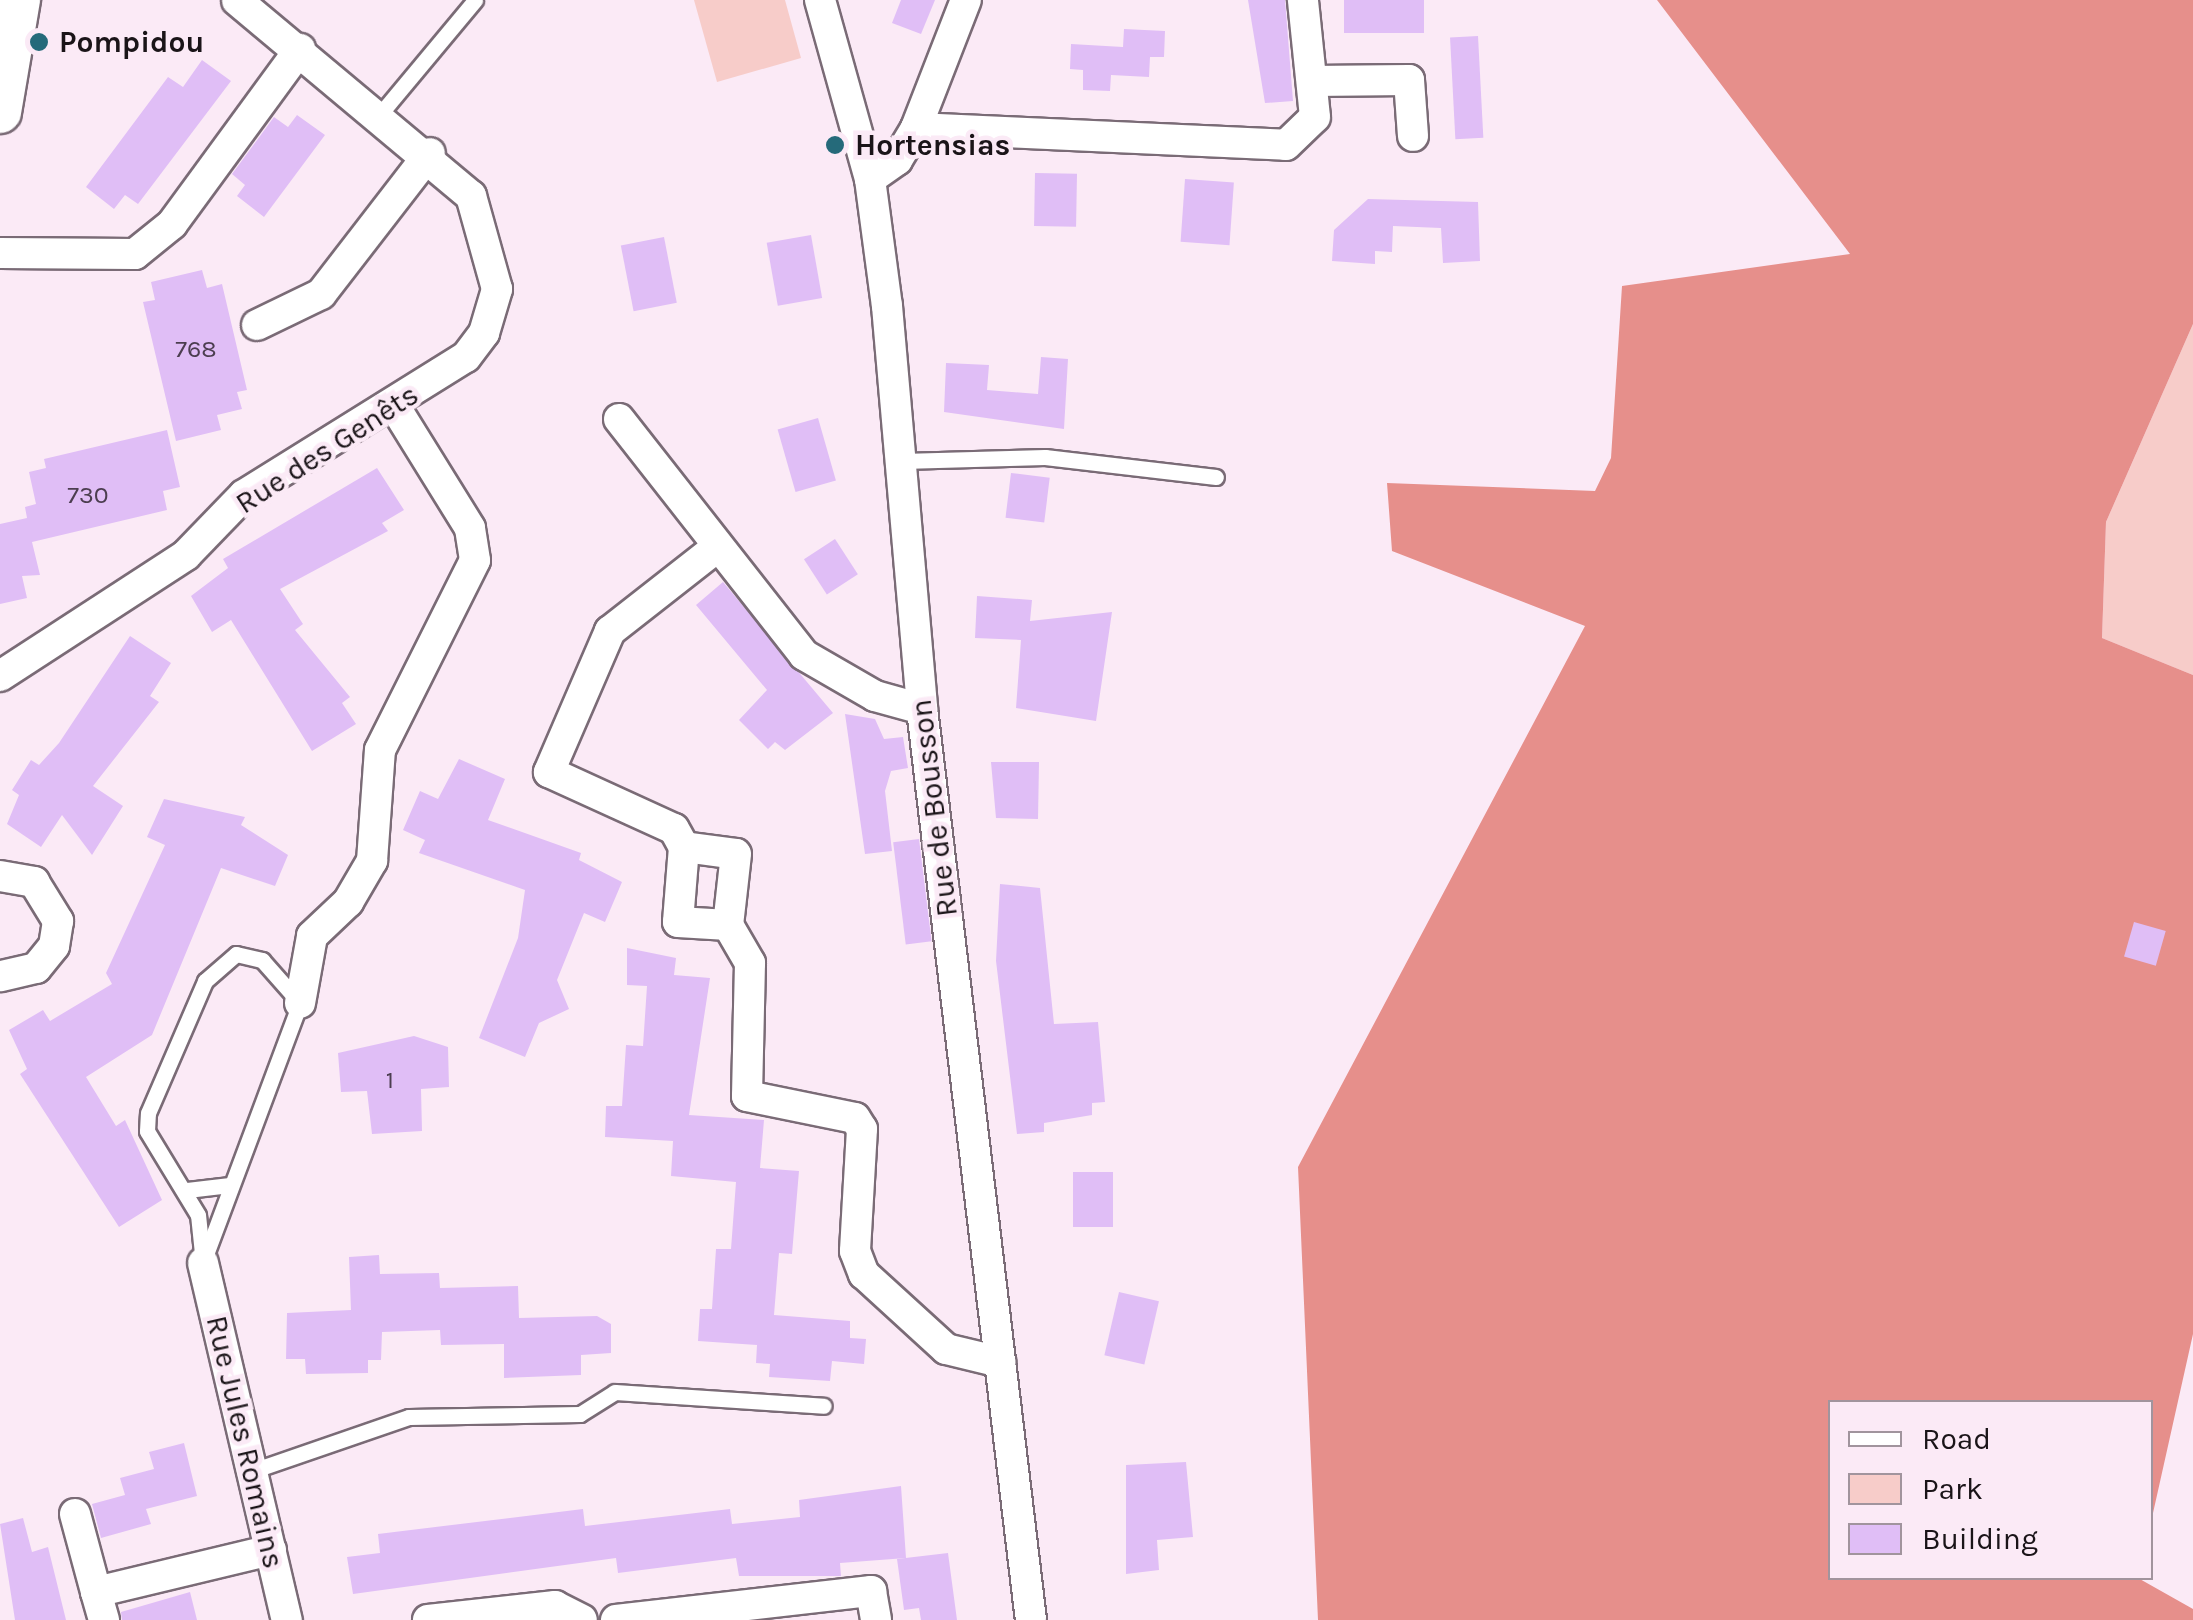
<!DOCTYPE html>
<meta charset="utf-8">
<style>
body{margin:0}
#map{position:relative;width:2193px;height:1620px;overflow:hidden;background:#fbeaf6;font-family:Karla,sans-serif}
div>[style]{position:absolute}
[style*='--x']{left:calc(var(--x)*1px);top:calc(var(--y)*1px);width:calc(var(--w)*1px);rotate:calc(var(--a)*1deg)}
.green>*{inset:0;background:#f7ccc9}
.forest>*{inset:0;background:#e68f8b}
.building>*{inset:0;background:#e0bef6;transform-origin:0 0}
.roads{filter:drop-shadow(2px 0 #7a6b76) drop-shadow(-2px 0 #7a6b76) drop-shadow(0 2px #7a6b76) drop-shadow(0 -2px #7a6b76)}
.service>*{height:15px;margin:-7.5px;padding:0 7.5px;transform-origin:7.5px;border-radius:7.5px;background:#fff}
.minor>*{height:30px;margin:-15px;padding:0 15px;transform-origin:15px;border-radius:15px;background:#fff}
.secondary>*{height:42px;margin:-21px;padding:0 21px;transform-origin:21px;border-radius:21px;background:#fff}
.dots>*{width:28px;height:28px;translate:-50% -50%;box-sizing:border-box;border:5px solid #fbeaf6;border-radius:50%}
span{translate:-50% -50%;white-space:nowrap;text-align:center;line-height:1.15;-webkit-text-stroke:9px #fbeaf6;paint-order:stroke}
.number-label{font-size:25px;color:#4c3e50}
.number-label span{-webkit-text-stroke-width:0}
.poi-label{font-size:30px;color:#1a1418;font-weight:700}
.left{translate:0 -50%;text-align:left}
.street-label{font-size:30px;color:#1a1418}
.legend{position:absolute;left:1828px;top:1400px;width:325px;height:180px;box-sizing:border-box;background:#fbeaf6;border:2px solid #a1949d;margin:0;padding:12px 18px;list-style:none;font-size:30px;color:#1a1418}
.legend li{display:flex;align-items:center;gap:20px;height:50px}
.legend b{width:50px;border:2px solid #a1949d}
</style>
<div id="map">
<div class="green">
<i style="clip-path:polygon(694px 0,785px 0,801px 58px,717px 82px)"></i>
<i style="clip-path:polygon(2193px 324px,2193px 675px,2102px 638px,2106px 522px)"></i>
</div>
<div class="forest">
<i style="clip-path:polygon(1657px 0,2193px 0,2193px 324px,2106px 522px,2102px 638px,2193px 675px,2193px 1334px,2151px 1522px,2150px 1402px,1830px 1402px,1830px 1578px,2138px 1578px,2193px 1609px,2193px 1620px,1318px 1620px,1298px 1167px,1585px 626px,1392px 551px,1387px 483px,1595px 491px,1611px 458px,1622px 286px,1850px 254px)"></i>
</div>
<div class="building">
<i style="clip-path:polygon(901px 0,935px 0,921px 34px,892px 23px)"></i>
<i style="clip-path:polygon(1248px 0,1285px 0,1293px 101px,1265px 103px)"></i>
<i style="left:1344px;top:0;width:80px;height:33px"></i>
<i style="clip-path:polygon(1124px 29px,1165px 31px,1164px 57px,1150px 57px,1149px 77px,1111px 75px,1110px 91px,1083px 90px,1083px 70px,1070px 69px,1071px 44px,1123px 47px)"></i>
<i style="left:1478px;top:36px;width:102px;height:28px;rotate:87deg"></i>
<i style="clip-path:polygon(202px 60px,231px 81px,138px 204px,125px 195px,114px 209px,86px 187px,168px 77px,183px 87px)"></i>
<i style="clip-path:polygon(297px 115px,325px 135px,264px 217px,237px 196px,245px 185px,232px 174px,274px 117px,288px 127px)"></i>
<i style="left:1035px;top:173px;width:42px;height:53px;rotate:1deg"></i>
<i style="left:1185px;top:179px;width:49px;height:63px;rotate:4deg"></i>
<i style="clip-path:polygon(1368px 199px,1478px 202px,1480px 261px,1443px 263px,1441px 228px,1393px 226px,1392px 252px,1375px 251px,1375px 264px,1332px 261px,1334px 230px)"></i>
<i style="left:811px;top:235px;width:64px;height:45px;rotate:80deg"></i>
<i style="left:664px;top:237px;width:67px;height:44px;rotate:79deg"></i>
<i style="clip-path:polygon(202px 270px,207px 288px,222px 284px,247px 390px,237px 392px,242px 409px,217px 415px,221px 430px,176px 441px,143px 302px,155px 300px,151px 282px)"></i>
<i style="clip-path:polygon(1041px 357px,1068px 359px,1064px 429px,944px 412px,946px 363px,989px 365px,987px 390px,1038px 394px)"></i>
<i style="left:818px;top:418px;width:65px;height:42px;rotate:74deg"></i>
<i style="clip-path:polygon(167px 430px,180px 487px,163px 491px,167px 510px,32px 542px,40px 575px,22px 576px,27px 598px,0 604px,0 524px,27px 518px,25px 507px,36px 504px,29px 472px,46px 468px,44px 459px)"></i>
<i style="clip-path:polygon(377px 468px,404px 510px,382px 523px,388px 531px,280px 589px,303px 624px,295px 630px,350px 697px,342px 703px,356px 724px,312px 751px,231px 620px,212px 632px,191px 596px,228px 568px,223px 559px)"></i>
<i style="left:1011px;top:473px;width:39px;height:45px;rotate:7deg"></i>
<i style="left:835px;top:539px;width:42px;height:37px;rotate:57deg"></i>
<i style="clip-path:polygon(723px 582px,833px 713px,785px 750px,775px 742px,768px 749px,739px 720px,767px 690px,696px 605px)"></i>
<i style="clip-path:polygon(977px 596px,1032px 600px,1030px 621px,1112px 612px,1096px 721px,1016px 708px,1021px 640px,975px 638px)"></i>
<i style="clip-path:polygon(130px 636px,171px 663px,150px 696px,159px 702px,93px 786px,123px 806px,92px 855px,62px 815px,41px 847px,7px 824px,19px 795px,12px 790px,31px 760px,39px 765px,59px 743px)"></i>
<i style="clip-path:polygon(845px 714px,875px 719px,884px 739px,903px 737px,908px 768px,891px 771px,885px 791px,892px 851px,865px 854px)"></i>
<i style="clip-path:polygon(459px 759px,505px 779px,488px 820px,581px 853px,579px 860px,622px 882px,605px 922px,584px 913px,557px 980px,569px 1009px,539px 1023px,525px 1057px,479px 1038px,518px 938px,525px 890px,419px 853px,425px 840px,403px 830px,420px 791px,438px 799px)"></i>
<i style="clip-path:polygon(991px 762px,1039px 762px,1038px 819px,996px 818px)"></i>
<i style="clip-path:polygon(164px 799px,245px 817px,241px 825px,288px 855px,275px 886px,221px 868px,152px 1035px,86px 1077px,116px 1126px,125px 1120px,162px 1200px,119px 1227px,20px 1074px,27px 1069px,9px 1030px,43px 1010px,50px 1021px,112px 984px,106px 973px,165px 845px,147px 837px)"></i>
<i style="left:919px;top:839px;width:103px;height:26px;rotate:83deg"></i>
<i style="clip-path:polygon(1000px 884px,1040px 888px,1054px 1024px,1098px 1022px,1105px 1102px,1092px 1103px,1092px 1115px,1044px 1123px,1044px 1132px,1017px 1134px,996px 961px)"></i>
<i style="left:2134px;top:922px;width:33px;height:36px;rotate:16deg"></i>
<i style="clip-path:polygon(627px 948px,676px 958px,674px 975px,710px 978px,689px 1115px,764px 1120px,760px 1168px,799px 1171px,792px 1254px,779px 1253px,774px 1315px,850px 1321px,850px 1338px,866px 1339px,864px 1364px,832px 1361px,830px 1381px,769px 1377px,770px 1364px,756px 1363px,757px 1345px,698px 1341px,700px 1309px,712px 1309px,716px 1249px,731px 1249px,736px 1182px,671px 1176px,673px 1141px,605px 1137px,606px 1106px,622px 1106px,626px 1045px,643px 1046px,647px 986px,627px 985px)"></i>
<i style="clip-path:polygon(414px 1036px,448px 1047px,449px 1087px,421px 1089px,422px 1131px,372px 1134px,367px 1091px,341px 1092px,338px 1053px)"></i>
<i style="left:1073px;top:1172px;width:40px;height:55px"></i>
<i style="clip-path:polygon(379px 1255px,380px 1274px,439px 1273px,440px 1288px,518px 1286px,519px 1318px,597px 1316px,611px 1324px,611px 1353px,581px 1355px,581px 1375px,504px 1378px,504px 1344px,441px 1345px,440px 1330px,382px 1332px,381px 1360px,368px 1360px,368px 1373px,306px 1374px,305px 1359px,286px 1359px,287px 1313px,351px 1310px,349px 1257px)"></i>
<i style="left:1119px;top:1292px;width:41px;height:65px;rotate:13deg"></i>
<i style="clip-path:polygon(184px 1443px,197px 1496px,146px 1509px,151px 1524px,101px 1538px,92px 1504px,125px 1495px,120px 1478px,154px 1469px,149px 1452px)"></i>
<i style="clip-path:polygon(1186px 1462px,1193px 1537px,1157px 1540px,1159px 1570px,1126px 1574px,1126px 1465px)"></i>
<i style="clip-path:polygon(901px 1486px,906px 1558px,840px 1563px,841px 1576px,739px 1576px,736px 1558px,618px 1573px,616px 1558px,353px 1594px,347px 1557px,380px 1553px,378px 1534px,583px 1509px,585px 1526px,730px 1509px,732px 1524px,800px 1517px,799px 1500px)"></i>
<i style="clip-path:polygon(23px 1518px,32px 1552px,48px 1547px,66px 1620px,15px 1620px,0 1524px)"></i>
<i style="clip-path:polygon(948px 1553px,957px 1620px,921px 1620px,919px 1608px,904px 1610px,897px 1559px)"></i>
<i style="clip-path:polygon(190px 1592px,197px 1620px,122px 1620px,121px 1612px)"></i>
</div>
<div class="roads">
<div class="service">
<i style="--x:381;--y:113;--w:147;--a:-50.2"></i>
<i style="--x:902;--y:461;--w:143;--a:-1.6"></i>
<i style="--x:1045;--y:457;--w:172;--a:6.7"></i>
<i style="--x:236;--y:954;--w:27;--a:13"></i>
<i style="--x:262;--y:960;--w:57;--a:48.5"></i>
<i style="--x:300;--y:1003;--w:278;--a:110.5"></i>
<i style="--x:203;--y:1263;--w:48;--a:-95.9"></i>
<i style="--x:198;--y:1215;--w:98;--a:-121.3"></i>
<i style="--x:147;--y:1131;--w:18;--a:-87"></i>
<i style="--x:148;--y:1113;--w:144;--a:-66.6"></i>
<i style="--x:205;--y:981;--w:41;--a:-41.1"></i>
<i style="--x:187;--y:1190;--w:43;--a:-6.6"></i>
<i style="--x:252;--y:1471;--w:166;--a:-19"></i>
<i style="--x:409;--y:1417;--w:171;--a:-1"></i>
<i style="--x:580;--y:1414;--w:41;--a:-32.2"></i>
<i style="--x:615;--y:1392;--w:209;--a:3.8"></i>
</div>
<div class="minor">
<i style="--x:820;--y:0;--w:186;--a:74.4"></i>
<i style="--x:870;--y:179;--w:128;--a:82.4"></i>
<i style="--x:887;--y:306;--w:405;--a:85"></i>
<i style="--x:922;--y:709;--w:917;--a:83.18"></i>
<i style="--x:1312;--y:81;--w:97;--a:-0.6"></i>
<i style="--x:1409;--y:80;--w:56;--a:85.9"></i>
<i style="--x:916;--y:128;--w:370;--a:2.6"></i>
<i style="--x:1286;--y:145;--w:40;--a:-44"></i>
<i style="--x:1315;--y:117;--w:118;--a:-95.9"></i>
<i style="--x:870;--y:179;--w:33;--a:-35"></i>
<i style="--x:897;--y:160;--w:37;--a:-59"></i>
<i style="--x:916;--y:128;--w:137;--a:-68.7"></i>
<i style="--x:0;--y:253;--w:135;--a:0.4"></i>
<i style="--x:135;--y:254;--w:48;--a:-39"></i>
<i style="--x:172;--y:224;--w:217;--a:-53.8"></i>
<i style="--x:257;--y:325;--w:71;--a:-25.8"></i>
<i style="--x:321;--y:294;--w:178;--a:-52.3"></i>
<i style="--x:619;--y:419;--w:300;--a:51.9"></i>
<i style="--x:804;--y:655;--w:82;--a:30"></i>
<i style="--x:875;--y:696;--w:49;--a:15.5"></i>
<i style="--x:716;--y:548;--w:135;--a:141.9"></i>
<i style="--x:610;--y:631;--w:154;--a:113.4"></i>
<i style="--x:549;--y:772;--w:137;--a:24.5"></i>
<i style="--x:674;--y:829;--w:21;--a:61"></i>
<i style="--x:684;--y:847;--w:52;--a:7.7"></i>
<i style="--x:736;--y:854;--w:71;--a:96.4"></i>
<i style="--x:728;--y:925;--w:44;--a:59.9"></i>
<i style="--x:750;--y:963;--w:133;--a:91.3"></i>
<i style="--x:747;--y:1096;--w:110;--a:11.5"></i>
<i style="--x:855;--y:1118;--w:13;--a:58"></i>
<i style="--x:862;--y:1129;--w:122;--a:93.3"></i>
<i style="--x:855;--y:1251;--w:25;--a:69"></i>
<i style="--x:864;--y:1274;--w:111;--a:42.4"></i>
<i style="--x:946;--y:1349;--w:56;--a:13.5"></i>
<i style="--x:0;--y:676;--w:222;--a:-33"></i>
<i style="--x:186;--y:555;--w:83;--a:-46"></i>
<i style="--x:244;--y:495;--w:261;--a:-31.9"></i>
<i style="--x:466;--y:357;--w:30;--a:-53"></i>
<i style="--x:484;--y:333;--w:46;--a:-73.5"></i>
<i style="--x:497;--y:289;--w:97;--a:-105.6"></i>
<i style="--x:471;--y:196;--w:305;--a:-140.1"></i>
<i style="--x:684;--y:847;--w:75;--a:94.6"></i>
<i style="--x:678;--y:922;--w:50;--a:3.4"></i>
<i style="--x:0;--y:876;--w:35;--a:10"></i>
<i style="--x:34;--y:882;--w:46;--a:58.4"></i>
<i style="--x:58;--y:921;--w:25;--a:99"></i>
<i style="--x:54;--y:946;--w:28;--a:129"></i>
<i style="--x:36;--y:968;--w:37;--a:167"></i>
<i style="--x:300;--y:1003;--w:68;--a:-79.8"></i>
<i style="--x:312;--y:936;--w:50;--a:-43.4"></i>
<i style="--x:348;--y:902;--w:48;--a:-59.7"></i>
<i style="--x:372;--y:861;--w:111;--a:-85.9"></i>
<i style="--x:380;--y:750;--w:212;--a:-63.4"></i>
<i style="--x:475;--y:560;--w:32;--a:-99"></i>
<i style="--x:470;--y:528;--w:142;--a:-121.8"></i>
<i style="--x:203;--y:1263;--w:367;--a:76.8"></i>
<i style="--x:75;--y:1514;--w:81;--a:74.9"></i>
<i style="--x:104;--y:1620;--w:29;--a:-106"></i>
<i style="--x:96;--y:1592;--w:180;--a:-13.5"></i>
<i style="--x:428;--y:1620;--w:128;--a:-6.3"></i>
<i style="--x:555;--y:1606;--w:30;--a:27"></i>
<i style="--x:616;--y:1620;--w:257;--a:-6.5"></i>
<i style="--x:871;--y:1591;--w:29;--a:80"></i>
</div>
<div class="secondary">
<i style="--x:0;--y:112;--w:114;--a:-80.4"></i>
</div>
</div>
<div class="dots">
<i style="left:39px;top:42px;background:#256a7a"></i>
<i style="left:835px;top:145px;background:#256a7a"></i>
</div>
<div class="number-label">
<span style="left:196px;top:349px">768</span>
<span style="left:88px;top:495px">730</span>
<span style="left:390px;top:1080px">1</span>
</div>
<div class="poi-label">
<span class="left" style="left:59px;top:42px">Pompidou</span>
<span class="left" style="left:855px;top:145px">Hortensias</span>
</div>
<div class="street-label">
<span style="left:327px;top:449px;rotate:-33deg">Rue des Genêts</span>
<span style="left:934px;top:808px;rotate:-97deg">Rue de Bousson</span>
<span style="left:245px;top:1442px;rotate:77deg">Rue Jules Romains</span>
</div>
<ul class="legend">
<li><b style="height:12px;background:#fff"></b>Road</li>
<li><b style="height:28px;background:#f7ccc9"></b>Park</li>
<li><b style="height:28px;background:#e0bef6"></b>Building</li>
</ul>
</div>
